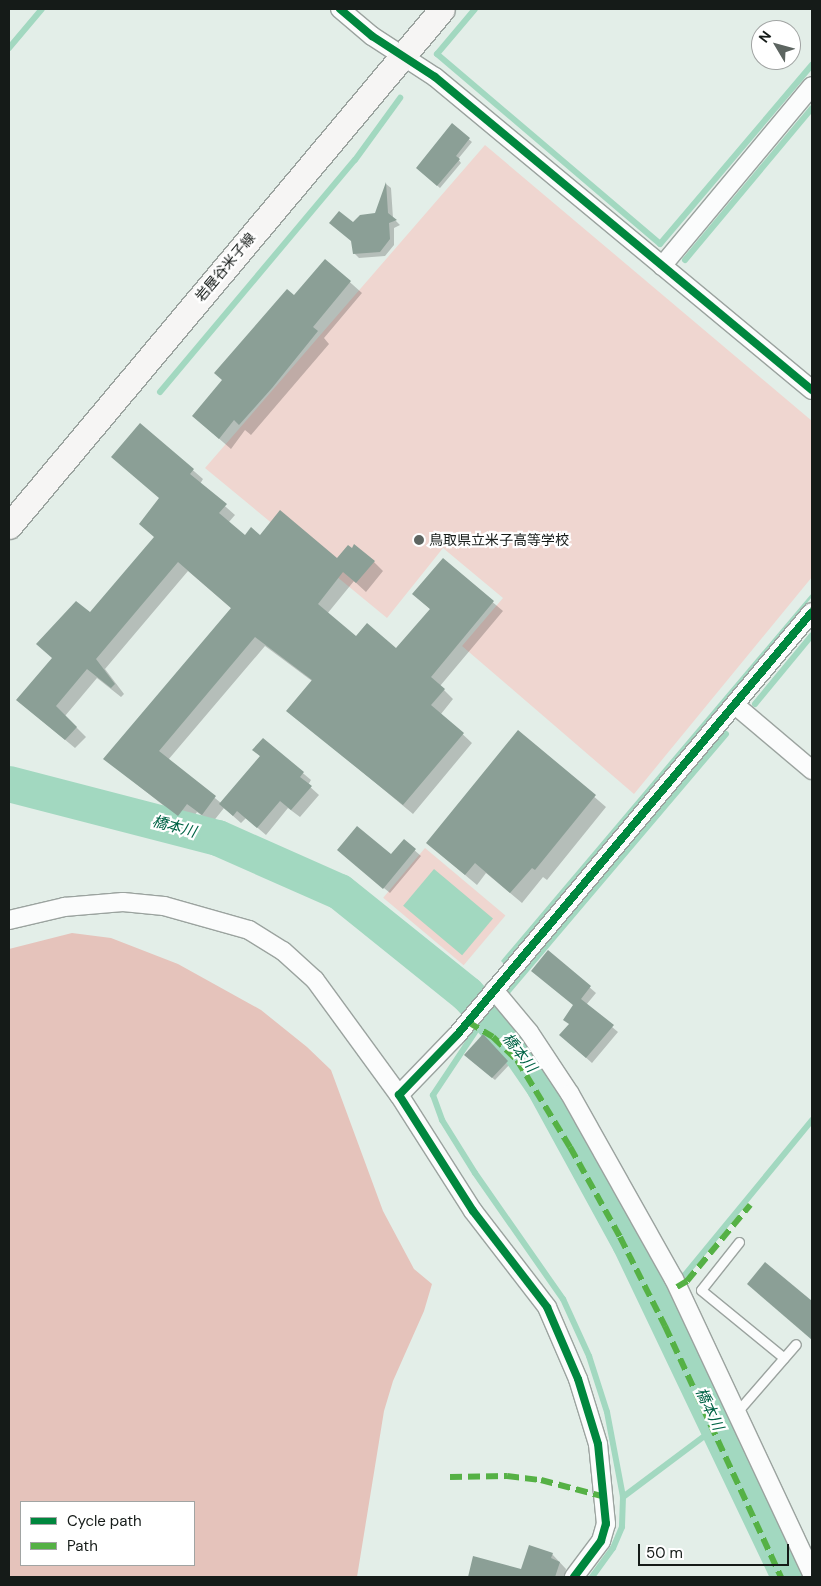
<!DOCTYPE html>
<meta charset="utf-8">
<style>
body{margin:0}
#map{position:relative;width:821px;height:1586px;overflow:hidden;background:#e3eee8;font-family:"DM Sans","Noto Sans JP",sans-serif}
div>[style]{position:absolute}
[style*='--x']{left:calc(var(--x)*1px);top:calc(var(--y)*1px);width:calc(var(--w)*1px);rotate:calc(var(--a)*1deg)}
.green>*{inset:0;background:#efd6d0;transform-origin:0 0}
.forest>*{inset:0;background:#e5c3bb}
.water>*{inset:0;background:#a2d8c0;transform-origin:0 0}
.shadow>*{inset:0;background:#0003}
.stream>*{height:6px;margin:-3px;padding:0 3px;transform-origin:3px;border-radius:3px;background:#a2d8c0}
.river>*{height:36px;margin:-18px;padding:0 18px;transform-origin:18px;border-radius:18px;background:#a2d8c0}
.building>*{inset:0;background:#8b9f96}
.roads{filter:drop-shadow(1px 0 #9ba39f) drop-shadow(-1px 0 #9ba39f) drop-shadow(0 1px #9ba39f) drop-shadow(0 -1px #9ba39f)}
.service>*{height:9px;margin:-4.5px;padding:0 4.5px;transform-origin:4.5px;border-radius:4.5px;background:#fbfcfc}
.minor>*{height:18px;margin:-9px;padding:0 9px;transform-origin:9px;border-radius:9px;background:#fbfcfc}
.secondary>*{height:25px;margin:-12.5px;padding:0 12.5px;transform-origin:12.5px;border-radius:12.5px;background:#f6f5f4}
.quiet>*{height:6px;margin-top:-3px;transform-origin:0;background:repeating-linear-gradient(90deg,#55b145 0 12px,transparent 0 18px)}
.cycleway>*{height:8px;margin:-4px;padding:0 4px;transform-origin:4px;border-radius:4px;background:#00873e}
.dots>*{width:14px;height:14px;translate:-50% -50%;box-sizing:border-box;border:2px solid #fff;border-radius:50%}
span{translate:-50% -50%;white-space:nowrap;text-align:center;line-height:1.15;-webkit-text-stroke:4.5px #fff;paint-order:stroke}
.street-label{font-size:14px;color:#151b18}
.poi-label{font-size:14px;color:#151b18}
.left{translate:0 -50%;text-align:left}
.water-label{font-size:15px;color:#006345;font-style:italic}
.frame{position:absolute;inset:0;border:10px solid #151b18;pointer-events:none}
.legend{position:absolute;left:20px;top:1501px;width:175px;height:65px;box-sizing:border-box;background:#fff;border:1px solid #a1a4a3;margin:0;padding:6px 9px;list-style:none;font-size:15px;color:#151b18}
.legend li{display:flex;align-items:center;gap:10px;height:25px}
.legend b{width:25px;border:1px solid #a1a4a3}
.north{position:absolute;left:751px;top:20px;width:50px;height:50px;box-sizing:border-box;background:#fff;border:1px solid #a1a4a3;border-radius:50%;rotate:307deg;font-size:14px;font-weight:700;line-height:20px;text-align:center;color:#151b18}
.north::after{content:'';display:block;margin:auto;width:18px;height:22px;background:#5d6561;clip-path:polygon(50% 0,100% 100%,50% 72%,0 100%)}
.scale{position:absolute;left:638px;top:1544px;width:151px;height:22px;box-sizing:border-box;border:2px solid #151b18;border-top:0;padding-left:6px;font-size:15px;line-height:18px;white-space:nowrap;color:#151b18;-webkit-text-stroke:4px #fff;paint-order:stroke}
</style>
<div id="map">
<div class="green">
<i style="clip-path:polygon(485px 145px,812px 421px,812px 577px,634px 794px,462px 646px,503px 598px,443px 548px,387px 618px,205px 468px)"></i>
<i style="left:425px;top:848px;width:105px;height:65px;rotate:40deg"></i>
</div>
<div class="forest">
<i style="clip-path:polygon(evenodd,72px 933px,111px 938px,178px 964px,261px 1010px,307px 1047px,331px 1070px,383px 1211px,414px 1269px,432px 1284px,424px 1311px,393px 1381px,384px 1411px,357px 1577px,9px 1577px,9px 949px,72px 933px,21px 1502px,194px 1502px,194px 1565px,21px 1565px,21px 1502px)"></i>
</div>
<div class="water">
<i style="clip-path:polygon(812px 593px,812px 597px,504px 964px,501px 961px)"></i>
<i style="left:434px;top:869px;width:77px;height:48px;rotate:40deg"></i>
</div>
<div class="shadow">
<i style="clip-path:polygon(452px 125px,472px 142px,458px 159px,461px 163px,440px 188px,420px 170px)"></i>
<i style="clip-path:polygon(386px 184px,391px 188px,393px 218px,400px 225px,394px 228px,394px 245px,385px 256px,359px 258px,354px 253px,353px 224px,376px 214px)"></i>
<i style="clip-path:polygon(325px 260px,362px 293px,324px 338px,329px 344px,251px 435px,245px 430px,231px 449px,193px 416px)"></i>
<i style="clip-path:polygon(140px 424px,203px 479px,200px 484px,235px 515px,228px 523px,245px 537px,260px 537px,337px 560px,374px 562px,383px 571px,366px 592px,354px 581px,327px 614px,356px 638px,396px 650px,431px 610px,414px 594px,443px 560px,503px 611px,440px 686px,453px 699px,441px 714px,472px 743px,413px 814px,288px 710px,312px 681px,265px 646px,168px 760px,221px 803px,261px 757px,254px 750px,263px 739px,311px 780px,308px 785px,319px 795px,300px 817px,288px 808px,266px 835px,246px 818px,241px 823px,224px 808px,212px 823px,197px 812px,188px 825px,105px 759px,232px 609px,188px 571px,105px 669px,124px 694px,121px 697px,97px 678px,65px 716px,86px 737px,75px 748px,17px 700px,155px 538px,160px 498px)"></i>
<i style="clip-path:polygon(519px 732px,606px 807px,547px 880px,543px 877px,522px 903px,486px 873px,477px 885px,427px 843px)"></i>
<i style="clip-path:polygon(404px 841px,421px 856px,390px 893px,345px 856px,391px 856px)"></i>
<i style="clip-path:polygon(548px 951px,596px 993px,586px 1005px,618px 1032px,592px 1063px,566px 1040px,574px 1006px)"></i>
<i style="clip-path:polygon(483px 1036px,510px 1064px,495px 1080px,468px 1058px)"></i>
<i style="clip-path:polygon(552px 1554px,566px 1569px,564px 1577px,470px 1577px,474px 1558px,522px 1571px)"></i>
</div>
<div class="stream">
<i style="--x:475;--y:9;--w:59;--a:130.2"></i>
<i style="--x:437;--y:54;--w:293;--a:40.4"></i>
<i style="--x:660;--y:244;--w:235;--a:-49.7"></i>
<i style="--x:9;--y:48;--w:51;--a:-49.8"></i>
<i style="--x:685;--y:260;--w:198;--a:-50.1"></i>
<i style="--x:160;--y:392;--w:303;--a:-50"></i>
<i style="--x:355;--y:160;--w:77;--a:-54"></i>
<i style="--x:755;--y:704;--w:89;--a:-50.4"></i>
<i style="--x:508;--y:991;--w:337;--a:-49.7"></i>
<i style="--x:475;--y:1032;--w:76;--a:123.7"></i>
<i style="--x:433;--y:1095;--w:27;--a:70"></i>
<i style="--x:442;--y:1120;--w:62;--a:58.1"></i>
<i style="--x:475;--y:1173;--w:154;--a:55.1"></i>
<i style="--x:563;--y:1299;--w:63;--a:65.5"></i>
<i style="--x:589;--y:1356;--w:59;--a:72.2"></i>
<i style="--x:607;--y:1412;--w:86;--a:79.3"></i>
<i style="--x:623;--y:1497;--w:30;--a:92"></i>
<i style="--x:622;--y:1527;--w:23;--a:113"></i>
<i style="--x:613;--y:1548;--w:36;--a:126"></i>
<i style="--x:684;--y:1276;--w:202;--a:-50.6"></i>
<i style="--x:623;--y:1497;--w:119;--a:-36.8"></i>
</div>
<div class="river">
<i style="--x:9;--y:784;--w:216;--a:14.5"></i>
<i style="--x:218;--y:838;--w:133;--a:23.9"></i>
<i style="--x:340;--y:892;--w:163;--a:38.8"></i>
<i style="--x:467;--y:994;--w:78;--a:47.1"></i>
<i style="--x:520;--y:1051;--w:42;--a:55.6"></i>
<i style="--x:544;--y:1086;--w:179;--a:61.3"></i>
<i style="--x:630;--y:1243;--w:370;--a:64.5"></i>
</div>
<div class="building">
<i style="clip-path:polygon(452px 123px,470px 138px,456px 156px,460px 159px,437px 186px,416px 168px)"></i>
<i style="clip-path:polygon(386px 182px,388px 213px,397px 220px,389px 223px,390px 239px,380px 252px,353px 254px,351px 241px,329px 223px,339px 211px,353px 222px,360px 215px,375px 213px)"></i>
<i style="clip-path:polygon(325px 259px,351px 281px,313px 327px,318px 331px,272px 388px,239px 425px,234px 420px,219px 439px,192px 416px,222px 380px,214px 373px,287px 289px,294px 295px)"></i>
<i style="clip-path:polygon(140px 423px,194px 469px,190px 474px,227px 504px,219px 513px,245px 535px,251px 527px,260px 535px,280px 510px,337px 558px,348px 545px,352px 548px,354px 544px,375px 561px,356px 583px,343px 572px,318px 604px,356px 636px,367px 623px,396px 648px,430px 609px,412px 594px,443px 558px,494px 601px,431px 677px,445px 689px,431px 705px,464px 733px,403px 805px,286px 711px,312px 680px,255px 637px,159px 751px,216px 796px,202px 815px,187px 804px,178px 816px,103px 759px,231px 608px,178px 562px,96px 659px,115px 684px,111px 688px,87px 669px,56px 706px,77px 727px,65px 740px,16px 700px,52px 658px,36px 644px,76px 601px,90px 612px,154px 537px,139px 524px,159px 498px,111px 457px)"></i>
<i style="clip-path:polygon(518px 730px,596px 795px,535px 870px,532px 868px,510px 893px,475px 863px,465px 875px,426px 843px)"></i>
<i style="clip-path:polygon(263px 738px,304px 772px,300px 777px,312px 786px,291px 810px,280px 801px,257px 828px,237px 811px,233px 816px,219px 804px,260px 756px,252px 750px)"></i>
<i style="clip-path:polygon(357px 826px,391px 854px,404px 839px,416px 849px,383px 889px,337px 850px)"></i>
<i style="clip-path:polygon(548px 950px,591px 986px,581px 999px,614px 1025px,586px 1058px,559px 1035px,569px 1024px,563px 1020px,573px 1005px,531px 971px)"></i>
<i style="clip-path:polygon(483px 1034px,508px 1061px,492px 1078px,464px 1055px)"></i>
<i style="clip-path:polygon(765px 1262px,812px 1301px,812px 1340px,747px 1284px)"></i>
<i style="clip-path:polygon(529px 1545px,553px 1553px,551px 1558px,560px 1562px,555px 1577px,468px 1577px,473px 1556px,521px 1569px)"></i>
</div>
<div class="roads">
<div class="service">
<i style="--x:739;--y:1242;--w:61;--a:128.4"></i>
<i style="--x:701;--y:1290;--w:107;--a:39.3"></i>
<i style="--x:736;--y:1413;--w:91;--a:-49"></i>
</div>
<div class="minor">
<i style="--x:340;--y:9;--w:42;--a:40.2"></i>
<i style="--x:372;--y:36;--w:75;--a:33.1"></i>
<i style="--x:435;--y:77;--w:490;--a:39.7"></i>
<i style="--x:662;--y:266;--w:234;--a:-50.2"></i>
<i style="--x:735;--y:705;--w:101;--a:40.2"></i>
<i style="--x:9;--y:920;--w:57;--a:-13.3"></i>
<i style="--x:64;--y:907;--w:59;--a:-4.8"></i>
<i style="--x:123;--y:902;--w:41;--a:5.6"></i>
<i style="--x:164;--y:906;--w:88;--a:15.8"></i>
<i style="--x:249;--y:930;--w:40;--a:32"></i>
<i style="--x:283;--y:951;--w:43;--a:42.2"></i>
<i style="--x:315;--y:980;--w:142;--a:53.9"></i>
<i style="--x:494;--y:990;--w:55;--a:50.2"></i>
<i style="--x:529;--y:1032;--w:74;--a:56.5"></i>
<i style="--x:570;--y:1094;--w:212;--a:60.7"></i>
<i style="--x:674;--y:1279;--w:326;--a:64.9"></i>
<i style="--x:574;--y:1577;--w:45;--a:-53.1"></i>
<i style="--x:601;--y:1541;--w:18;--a:-74"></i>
<i style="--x:606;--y:1524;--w:80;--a:-95.7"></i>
<i style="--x:598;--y:1444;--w:68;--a:-107.1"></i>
<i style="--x:578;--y:1379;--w:78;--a:-113.3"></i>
<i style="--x:547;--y:1307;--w:121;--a:-127.6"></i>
<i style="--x:473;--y:1211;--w:138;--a:-122.5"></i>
<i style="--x:399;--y:1095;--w:83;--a:-46"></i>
<i style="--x:457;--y:1035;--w:552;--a:-50"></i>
</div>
<div class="secondary">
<i style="--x:9;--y:526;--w:674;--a:-50.05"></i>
</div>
</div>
<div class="quiet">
<i style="--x:468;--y:1022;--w:29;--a:31"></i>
<i style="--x:493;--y:1037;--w:33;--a:44"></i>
<i style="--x:517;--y:1060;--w:102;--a:58.7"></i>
<i style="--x:570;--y:1147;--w:103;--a:60.9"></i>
<i style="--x:620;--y:1237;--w:100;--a:63.2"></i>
<i style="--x:665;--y:1326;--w:277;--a:65.2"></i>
<i style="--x:677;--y:1287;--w:12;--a:-31"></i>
<i style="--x:687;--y:1281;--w:99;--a:-50.3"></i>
<i style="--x:450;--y:1477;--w:57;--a:-1"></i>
<i style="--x:507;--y:1476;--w:34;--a:7"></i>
<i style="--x:541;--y:1480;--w:66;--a:14.9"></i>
</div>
<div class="cycleway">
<i style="--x:340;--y:9;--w:42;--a:40.2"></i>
<i style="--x:372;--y:36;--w:75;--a:33.1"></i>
<i style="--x:435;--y:77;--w:490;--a:39.7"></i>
<i style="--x:574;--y:1577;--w:45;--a:-53.1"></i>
<i style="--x:601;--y:1541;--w:18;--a:-74"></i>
<i style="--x:606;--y:1524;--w:80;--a:-95.7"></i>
<i style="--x:598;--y:1444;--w:68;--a:-107.1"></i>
<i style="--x:578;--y:1379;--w:78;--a:-113.3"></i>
<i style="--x:547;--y:1307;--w:121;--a:-127.6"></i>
<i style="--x:473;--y:1211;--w:138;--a:-122.5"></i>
<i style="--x:399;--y:1095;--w:83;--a:-46"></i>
<i style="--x:457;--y:1035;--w:552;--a:-50"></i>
</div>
<div class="dots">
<i style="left:419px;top:540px;background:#5d6561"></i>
</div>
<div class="street-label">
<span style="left:225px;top:267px;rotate:-50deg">岩屋谷米子線</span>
</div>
<div class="poi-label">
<span class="left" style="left:429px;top:540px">鳥取県立米子高等学校</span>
</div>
<div class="water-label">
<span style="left:174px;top:827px;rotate:15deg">橋本川</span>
<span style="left:519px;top:1053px;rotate:52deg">橋本川</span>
<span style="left:709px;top:1409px;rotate:65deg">橋本川</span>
</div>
<div class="frame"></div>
<ul class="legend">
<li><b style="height:6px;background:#00873e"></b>Cycle path</li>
<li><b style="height:6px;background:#55b145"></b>Path</li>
</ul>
<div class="north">N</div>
<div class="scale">50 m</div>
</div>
